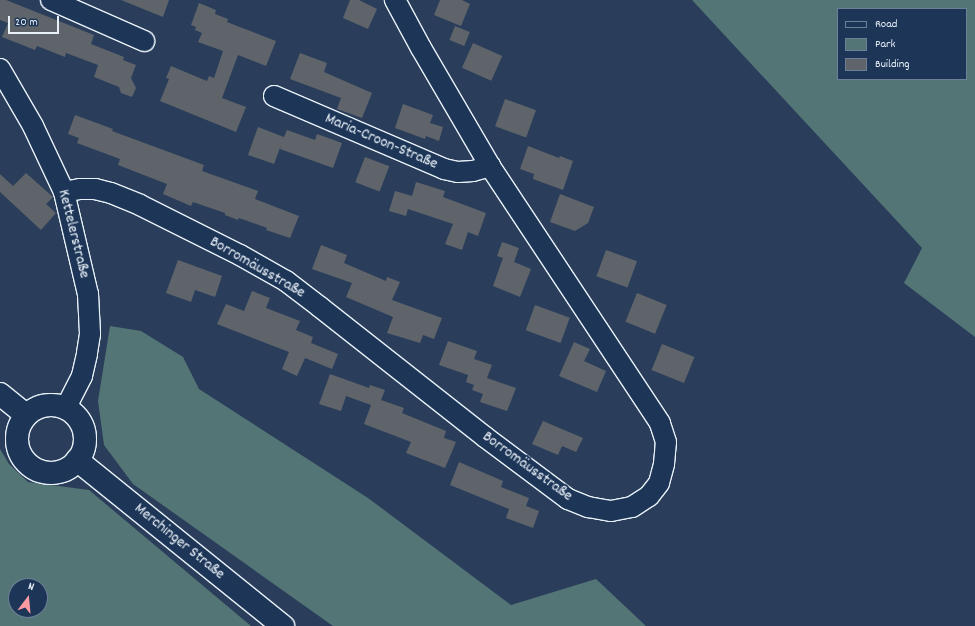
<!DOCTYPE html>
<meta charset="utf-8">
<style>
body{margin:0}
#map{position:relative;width:975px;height:626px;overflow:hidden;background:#2a3e5b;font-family:Dekko,sans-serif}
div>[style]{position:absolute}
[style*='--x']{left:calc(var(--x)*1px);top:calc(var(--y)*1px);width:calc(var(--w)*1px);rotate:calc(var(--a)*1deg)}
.green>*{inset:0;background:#547575}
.building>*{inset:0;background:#5e646a;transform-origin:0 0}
.roads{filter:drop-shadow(1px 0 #e8f1f8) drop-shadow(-1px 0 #e8f1f8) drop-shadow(0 1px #e8f1f8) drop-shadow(0 -1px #e8f1f8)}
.street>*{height:20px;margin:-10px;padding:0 10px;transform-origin:10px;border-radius:10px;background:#1d3557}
.secondary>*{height:22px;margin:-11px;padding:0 11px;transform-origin:11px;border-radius:11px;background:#1d3557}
.secondary>.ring{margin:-11px;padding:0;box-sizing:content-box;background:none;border:22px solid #1d3557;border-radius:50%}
span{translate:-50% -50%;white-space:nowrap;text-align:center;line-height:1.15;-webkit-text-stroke:4px #1d3557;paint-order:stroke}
.street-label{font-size:16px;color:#e8f1f8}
.legend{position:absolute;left:837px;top:8px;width:130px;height:72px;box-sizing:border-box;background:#1d3557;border:1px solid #6e8097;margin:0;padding:5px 7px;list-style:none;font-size:12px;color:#e8f1f8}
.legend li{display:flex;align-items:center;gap:8px;height:20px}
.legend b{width:20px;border:1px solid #6e8097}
.north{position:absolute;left:8px;top:578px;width:40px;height:40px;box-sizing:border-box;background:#1d3557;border:1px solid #6e8097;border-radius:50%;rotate:16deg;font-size:11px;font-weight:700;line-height:16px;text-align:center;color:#e8f1f8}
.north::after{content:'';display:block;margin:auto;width:14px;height:18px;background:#ff9aa2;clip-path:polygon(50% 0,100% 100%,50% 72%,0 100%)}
.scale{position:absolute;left:8px;top:16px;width:51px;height:18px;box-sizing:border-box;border:2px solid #e8f1f8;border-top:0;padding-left:5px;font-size:12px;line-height:14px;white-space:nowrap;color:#e8f1f8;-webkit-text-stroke:3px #1d3557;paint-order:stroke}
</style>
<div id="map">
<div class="green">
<i style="clip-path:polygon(evenodd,692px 0,975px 0,975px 337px,904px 283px,922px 248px,692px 0,838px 9px,966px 9px,966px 79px,838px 79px,838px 9px)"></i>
<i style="clip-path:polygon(110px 326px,141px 331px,183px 357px,199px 389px,368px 498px,511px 605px,596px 579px,646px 626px,333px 626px,133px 484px,104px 445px,98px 401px)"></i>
<i style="clip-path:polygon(evenodd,0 449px,9px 464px,28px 482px,89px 490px,251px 626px,0 626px,0 449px,16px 586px,40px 586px,40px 610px,16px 610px,16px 586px)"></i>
</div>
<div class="building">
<i style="clip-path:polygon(0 0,6px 0,94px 35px,91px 44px,124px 57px,123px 60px,136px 65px,131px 78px,136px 88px,132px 97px,121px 93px,119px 87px,94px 77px,98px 65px,66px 53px,65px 57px,37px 46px,35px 50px,2px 37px,8px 23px,0 20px)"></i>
<i style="clip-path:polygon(121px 0,169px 0,163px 17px)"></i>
<i style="clip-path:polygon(350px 0,359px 0,377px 9px,368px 29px,343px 18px)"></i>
<i style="clip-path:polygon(440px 0,462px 0,470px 4px,461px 26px,434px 15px)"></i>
<i style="clip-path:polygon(199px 3px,216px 10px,215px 14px,228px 19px,227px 22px,276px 41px,266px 66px,238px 55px,222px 98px,246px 107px,236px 132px,160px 101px,169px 79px,166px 78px,171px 66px,207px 81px,209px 76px,214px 78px,223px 51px,198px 42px,202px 33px,195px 30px,196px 27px,191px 25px)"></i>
<i style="left:455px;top:26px;width:16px;height:15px;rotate:22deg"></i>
<i style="left:473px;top:43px;width:32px;height:27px;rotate:24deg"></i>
<i style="clip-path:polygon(300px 53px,327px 63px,324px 72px,372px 93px,362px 118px,337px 109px,341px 98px,290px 79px)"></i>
<i style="left:505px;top:99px;width:33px;height:29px;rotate:20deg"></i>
<i style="clip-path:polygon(403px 104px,433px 115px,430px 123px,443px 127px,439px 141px,426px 136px,425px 139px,395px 128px)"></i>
<i style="clip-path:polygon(75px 115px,113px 129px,112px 131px,204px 165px,202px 171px,258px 191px,255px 199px,299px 216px,290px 238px,266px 230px,267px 228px,239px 218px,238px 220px,225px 215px,225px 213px,193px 202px,191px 206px,163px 194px,167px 184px,118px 165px,120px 159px,77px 143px,79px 138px,68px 134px)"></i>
<i style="clip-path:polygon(258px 127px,284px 137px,287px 130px,315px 140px,317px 134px,342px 143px,333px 168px,280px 149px,281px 145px,274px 164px,248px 155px)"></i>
<i style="clip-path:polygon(528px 146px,559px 158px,560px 156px,573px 161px,563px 190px,533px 179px,534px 174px,520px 169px)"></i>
<i style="left:365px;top:157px;width:26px;height:27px;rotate:21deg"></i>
<i style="clip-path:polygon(26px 173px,53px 197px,46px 204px,56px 213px,41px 230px,0 192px,0 174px,13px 186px)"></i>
<i style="clip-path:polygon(416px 182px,445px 191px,443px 197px,486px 213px,478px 236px,468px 232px,462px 250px,445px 244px,453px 224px,408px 209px,406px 216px,389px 211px,395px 191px,412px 196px)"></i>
<i style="clip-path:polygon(560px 194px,594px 207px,588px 223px,575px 231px,550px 222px)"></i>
<i style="clip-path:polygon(502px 242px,519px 248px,514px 262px,531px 269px,520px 297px,493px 286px,503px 258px,497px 256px)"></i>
<i style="clip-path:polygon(321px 245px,347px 255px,344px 263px,386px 281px,387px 277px,400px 282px,392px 300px,442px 318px,434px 339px,423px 335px,420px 343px,387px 333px,393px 317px,346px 297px,352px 283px,312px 269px)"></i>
<i style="left:606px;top:250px;width:33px;height:28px;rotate:20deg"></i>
<i style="clip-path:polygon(178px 260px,222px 276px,215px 297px,195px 290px,191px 302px,166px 293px)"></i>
<i style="clip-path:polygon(252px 291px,270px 298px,266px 308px,300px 321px,296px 330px,313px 337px,311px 343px,338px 354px,332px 369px,305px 358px,297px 376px,282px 369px,289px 352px,217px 324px,226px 304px,244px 311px)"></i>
<i style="left:637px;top:293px;width:32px;height:31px;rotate:22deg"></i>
<i style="left:535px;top:305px;width:37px;height:27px;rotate:20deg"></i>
<i style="clip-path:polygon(448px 341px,477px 351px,474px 359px,492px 365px,487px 378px,516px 388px,507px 411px,480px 402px,483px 394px,472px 390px,474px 385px,466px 382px,468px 375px,439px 365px)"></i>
<i style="clip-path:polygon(574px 342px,590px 349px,584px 361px,606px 371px,597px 392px,559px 376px)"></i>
<i style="left:662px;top:344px;width:35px;height:28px;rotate:22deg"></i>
<i style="clip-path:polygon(330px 374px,369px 388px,370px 385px,385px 390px,381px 400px,404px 408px,402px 413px,446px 431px,444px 438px,456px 442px,445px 468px,406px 453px,411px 442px,364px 424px,371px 405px,346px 396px,341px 411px,319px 404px)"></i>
<i style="clip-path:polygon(543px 421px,583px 438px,576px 452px,562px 446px,558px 455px,532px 444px)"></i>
<i style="clip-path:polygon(459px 462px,503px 481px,501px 487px,529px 498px,526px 506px,539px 511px,533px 528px,506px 518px,509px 509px,450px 485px)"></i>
</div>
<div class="roads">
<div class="street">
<i style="--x:51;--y:0;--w:102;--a:23.8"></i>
<i style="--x:0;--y:69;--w:66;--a:59.9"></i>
<i style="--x:33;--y:126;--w:73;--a:64.8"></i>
<i style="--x:64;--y:192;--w:105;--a:76.8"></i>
<i style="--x:88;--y:294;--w:40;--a:87.1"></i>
<i style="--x:90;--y:334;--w:20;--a:99"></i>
<i style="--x:87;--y:354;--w:23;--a:103"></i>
<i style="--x:82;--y:376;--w:36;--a:117"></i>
<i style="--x:274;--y:96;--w:185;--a:23.2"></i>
<i style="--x:444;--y:169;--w:14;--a:12"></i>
<i style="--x:458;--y:172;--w:15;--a:-4"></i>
<i style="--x:473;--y:171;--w:18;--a:-16"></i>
<i style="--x:64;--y:192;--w:16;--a:-11"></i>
<i style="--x:80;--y:189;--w:15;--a:0"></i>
<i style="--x:95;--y:189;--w:16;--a:14"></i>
<i style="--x:111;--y:193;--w:31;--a:22"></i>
<i style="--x:140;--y:205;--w:112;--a:26.6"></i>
<i style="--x:240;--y:255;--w:53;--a:29.5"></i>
<i style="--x:286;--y:281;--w:43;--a:37.4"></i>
<i style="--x:320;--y:307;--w:210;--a:38.2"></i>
<i style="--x:485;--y:437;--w:104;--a:36.8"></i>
<i style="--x:568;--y:499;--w:22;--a:22"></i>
<i style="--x:588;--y:507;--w:23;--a:10"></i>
<i style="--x:611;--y:511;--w:21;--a:-11"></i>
<i style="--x:632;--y:507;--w:20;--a:-33"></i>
<i style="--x:649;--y:496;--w:16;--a:-52"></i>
<i style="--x:659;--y:483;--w:20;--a:-75"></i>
<i style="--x:664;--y:464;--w:22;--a:-85"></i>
<i style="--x:666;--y:442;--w:20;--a:-108"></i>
<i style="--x:660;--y:423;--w:308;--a:-123.5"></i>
<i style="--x:490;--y:166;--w:137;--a:-120.3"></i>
<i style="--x:421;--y:48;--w:55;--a:-118.4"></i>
</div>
<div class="secondary">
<i style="--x:0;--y:394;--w:33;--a:39"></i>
<i class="ring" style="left:17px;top:405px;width:46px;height:46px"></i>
<i style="--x:77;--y:460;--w:265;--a:38.9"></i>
</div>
</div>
<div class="street-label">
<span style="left:381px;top:142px;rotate:23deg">Maria-Croon-Straße</span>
<span style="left:73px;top:234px;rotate:76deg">Kettelerstraße</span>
<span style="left:257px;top:268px;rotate:30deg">Borromäusstraße</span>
<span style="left:527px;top:467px;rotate:36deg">Borromäusstraße</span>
<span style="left:179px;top:542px;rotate:39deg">Merchinger Straße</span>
</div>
<ul class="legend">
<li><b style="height:5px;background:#1d3557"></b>Road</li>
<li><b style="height:11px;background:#547575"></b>Park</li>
<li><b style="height:11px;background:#5e646a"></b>Building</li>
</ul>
<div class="north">N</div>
<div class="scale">20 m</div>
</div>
